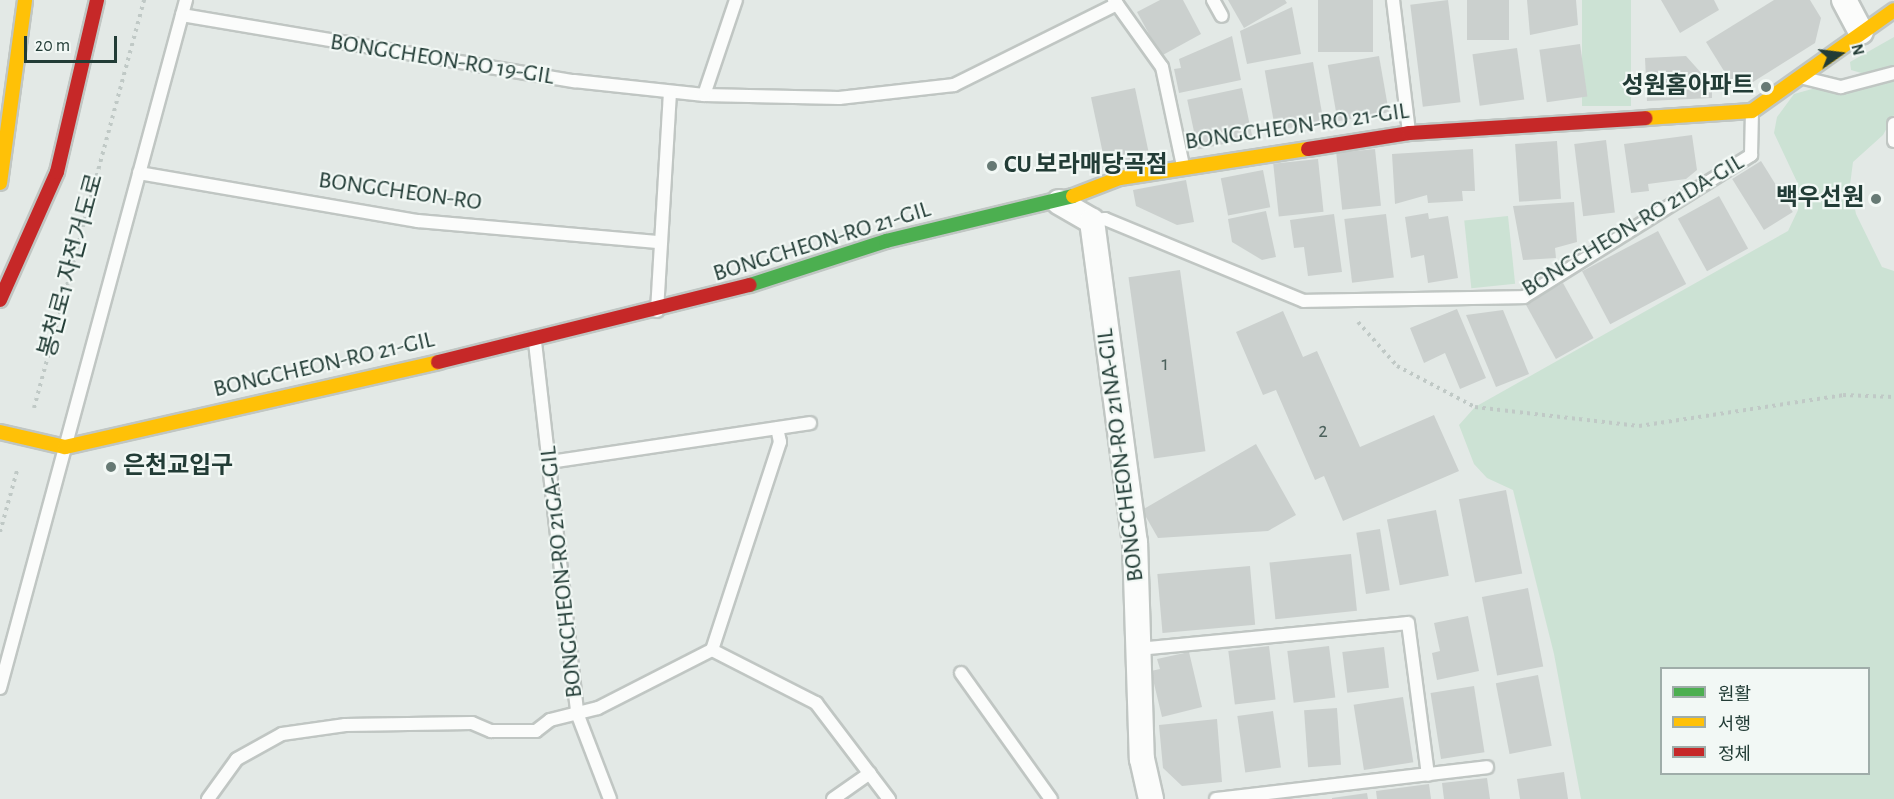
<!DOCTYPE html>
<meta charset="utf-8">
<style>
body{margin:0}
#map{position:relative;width:1894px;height:799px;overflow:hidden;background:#e3e9e6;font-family:"Alegreya Sans","Noto Sans KR",sans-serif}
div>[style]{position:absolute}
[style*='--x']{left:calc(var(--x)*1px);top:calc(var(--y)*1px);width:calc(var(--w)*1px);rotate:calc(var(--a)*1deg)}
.green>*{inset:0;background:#cce2d4;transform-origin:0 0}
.building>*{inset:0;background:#cbd0ce;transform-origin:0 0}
.path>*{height:4px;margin-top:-2px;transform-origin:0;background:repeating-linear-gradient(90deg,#c0c9c6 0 3px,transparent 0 7.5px)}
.roads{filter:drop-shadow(2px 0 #c0c6c3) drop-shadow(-2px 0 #c0c6c3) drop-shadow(0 2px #c0c6c3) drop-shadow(0 -2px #c0c6c3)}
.lane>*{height:12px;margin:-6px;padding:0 6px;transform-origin:6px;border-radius:6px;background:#fbfcfb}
.street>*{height:24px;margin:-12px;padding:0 12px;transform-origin:12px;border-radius:12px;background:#fbfcfb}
.fast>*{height:14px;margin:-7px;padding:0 7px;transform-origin:7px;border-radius:7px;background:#4caf50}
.slow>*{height:14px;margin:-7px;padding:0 7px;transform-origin:7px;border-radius:7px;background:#ffc107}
.jam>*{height:14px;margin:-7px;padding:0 7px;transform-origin:7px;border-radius:7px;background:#c62828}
.dots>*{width:16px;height:16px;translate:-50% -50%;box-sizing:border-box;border:3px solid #f2f8f5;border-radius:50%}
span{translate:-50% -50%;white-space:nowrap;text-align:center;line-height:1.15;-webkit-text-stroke:4.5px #f2f8f5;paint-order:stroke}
.number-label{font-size:21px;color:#4d625d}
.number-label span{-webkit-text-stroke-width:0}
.street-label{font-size:24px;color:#223c36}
.poi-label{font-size:24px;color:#223c36;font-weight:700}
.right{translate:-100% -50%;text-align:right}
.left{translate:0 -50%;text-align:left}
.legend{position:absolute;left:1660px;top:667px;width:210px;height:108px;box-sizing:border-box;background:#f2f8f5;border:2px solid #9fada9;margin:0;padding:8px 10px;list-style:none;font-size:18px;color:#223c36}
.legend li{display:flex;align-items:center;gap:12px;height:30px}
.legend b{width:30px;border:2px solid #9fada9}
.north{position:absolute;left:1810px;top:24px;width:60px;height:60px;-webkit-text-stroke:4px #f2f8f5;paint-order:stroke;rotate:76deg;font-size:16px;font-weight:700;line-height:24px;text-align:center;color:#223c36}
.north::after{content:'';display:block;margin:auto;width:21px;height:27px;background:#223c36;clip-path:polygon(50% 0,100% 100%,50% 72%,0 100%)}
.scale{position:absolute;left:24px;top:36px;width:93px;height:27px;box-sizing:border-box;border:3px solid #223c36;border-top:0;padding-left:8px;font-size:18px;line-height:21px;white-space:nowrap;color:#223c36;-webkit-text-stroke:4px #f2f8f5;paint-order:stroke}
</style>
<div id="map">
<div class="green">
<i style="left:1582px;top:0;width:49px;height:106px"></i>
<i style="clip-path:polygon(1894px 37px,1894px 67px,1865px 74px,1851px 70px,1850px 62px)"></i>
<i style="clip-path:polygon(evenodd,1894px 80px,1894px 115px,1883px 135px,1853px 162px,1850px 185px,1856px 214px,1882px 267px,1894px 271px,1894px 799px,1581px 799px,1554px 654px,1513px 490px,1487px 478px,1474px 464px,1459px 425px,1475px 407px,1788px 231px,1798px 210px,1798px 184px,1774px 133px,1777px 117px,1794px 94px,1812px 89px,1859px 90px,1894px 80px,1662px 668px,1868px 668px,1868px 774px,1662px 774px,1662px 668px)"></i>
<i style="left:1508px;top:216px;width:68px;height:44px;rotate:84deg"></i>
</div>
<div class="building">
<i style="clip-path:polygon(1160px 0,1183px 0,1201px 34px,1161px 56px,1137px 12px)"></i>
<i style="clip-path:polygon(1228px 0,1285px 0,1287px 3px,1244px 28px)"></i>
<i style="left:1318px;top:0;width:55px;height:52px"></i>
<i style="left:1448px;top:0;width:103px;height:38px;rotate:83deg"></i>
<i style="left:1467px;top:0;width:42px;height:40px"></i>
<i style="clip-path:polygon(1527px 0,1576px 0,1578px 25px,1530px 35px)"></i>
<i style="clip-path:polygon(1661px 0,1714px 0,1719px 10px,1680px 33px)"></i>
<i style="clip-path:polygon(1774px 0,1810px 0,1821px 18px,1815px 43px,1737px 92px,1706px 42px)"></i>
<i style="clip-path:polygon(1292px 7px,1301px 54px,1247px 64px,1240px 31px)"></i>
<i style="clip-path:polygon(1232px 36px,1241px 80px,1179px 93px,1174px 69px,1181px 68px,1179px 59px)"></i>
<i style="left:1580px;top:44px;width:53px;height:41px;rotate:82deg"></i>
<i style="left:1517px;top:48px;width:52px;height:45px;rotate:82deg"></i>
<i style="left:1379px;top:56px;width:57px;height:52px;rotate:80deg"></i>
<i style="clip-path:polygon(1686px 56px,1712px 85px,1712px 98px,1647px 101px,1645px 58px)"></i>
<i style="left:1313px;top:62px;width:61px;height:49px;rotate:80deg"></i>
<i style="left:1135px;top:88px;width:70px;height:45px;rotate:78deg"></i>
<i style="left:1242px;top:88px;width:51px;height:56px;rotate:78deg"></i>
<i style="clip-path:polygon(1692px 135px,1697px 170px,1686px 179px,1648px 184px,1649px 191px,1631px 193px,1624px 144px)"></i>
<i style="left:1606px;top:140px;width:73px;height:32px;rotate:83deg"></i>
<i style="left:1557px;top:141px;width:58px;height:42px;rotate:86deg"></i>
<i style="left:1375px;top:149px;width:57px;height:39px;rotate:84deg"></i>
<i style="clip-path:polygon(1473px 149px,1475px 191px,1462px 191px,1463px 201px,1428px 203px,1427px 195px,1395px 204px,1392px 154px)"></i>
<i style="left:1318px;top:159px;width:53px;height:45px;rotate:84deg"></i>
<i style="left:1761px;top:161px;width:60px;height:34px;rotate:58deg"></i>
<i style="left:1263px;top:170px;width:38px;height:43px;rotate:79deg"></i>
<i style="clip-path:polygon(1186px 180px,1194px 222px,1177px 225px,1136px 206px,1133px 190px)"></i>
<i style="left:1719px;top:196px;width:60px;height:47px;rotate:61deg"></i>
<i style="clip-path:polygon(1574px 202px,1577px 242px,1555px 248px,1556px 258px,1523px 260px,1513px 206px)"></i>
<i style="clip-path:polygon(1266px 211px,1276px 257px,1262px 260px,1232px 242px,1228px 219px)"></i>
<i style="clip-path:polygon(1428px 213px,1429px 219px,1448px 216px,1458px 278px,1428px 283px,1424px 255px,1411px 258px,1405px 217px)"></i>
<i style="clip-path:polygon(1334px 214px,1342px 272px,1308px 276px,1304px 247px,1294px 248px,1290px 220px)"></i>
<i style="left:1386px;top:214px;width:64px;height:42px;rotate:83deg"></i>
<i style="left:1658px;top:231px;width:60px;height:86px;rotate:62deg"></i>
<i style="left:1180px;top:270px;width:183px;height:52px;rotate:82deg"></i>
<i style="left:1563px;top:283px;width:63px;height:43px;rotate:61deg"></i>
<i style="clip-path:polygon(1457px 309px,1486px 378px,1460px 389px,1445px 353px,1424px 363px,1410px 328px)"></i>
<i style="clip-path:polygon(1503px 310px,1529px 374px,1496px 387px,1466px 315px)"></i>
<i style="clip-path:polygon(1283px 311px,1303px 357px,1317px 351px,1360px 447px,1434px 415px,1459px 471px,1343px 521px,1324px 476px,1315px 480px,1276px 390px,1263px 395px,1236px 332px)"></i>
<i style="clip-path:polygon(1256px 444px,1296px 515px,1268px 531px,1158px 538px,1142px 510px)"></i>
<i style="left:1506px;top:490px;width:85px;height:48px;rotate:79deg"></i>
<i style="left:1436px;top:510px;width:67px;height:50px;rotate:79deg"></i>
<i style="left:1380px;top:529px;width:62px;height:24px;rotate:81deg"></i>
<i style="left:1351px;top:554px;width:57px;height:82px;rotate:84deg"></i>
<i style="left:1250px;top:566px;width:59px;height:93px;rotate:85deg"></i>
<i style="left:1528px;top:588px;width:80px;height:47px;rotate:79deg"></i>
<i style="clip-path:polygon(1468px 616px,1479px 671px,1437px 680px,1432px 653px,1440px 651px,1434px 623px)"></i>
<i style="left:1269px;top:646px;width:54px;height:41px;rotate:83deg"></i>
<i style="left:1329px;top:646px;width:52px;height:42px;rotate:83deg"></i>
<i style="left:1384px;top:647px;width:41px;height:42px;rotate:83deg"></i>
<i style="clip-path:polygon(1189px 652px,1202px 707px,1162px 717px,1151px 671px,1160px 669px,1157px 659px)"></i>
<i style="left:1538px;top:675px;width:72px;height:43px;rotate:79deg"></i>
<i style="left:1474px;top:686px;width:67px;height:44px;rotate:81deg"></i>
<i style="left:1403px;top:697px;width:66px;height:50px;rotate:81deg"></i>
<i style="left:1337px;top:708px;width:57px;height:33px;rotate:86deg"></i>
<i style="left:1273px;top:711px;width:57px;height:36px;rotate:82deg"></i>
<i style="clip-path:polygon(1217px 719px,1222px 782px,1182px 786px,1163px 768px,1159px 725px)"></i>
<i style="clip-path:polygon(1564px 772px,1568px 799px,1520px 799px,1517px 779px)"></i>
<i style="clip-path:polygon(1487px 778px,1490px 799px,1444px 799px,1442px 783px)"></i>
<i style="clip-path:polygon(1429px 784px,1431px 799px,1377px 799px,1376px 791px)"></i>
<i style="clip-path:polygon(1367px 793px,1368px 799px,1332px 799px,1332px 798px)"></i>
</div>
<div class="path">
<i style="--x:1358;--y:322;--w:59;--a:48.4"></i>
<i style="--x:1397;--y:366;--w:88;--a:27.7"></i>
<i style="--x:1475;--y:407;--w:165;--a:6.6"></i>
<i style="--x:1639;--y:426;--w:206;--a:-8.6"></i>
<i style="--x:1843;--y:395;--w:51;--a:2.2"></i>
<i style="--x:34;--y:408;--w:423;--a:-74.9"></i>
<i style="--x:0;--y:532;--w:67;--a:-74.5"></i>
</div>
<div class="roads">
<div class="lane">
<i style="--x:1114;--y:0;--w:82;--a:54.4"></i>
<i style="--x:1162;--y:67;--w:101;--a:78"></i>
<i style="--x:1213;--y:0;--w:18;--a:61"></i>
<i style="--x:1393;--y:0;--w:134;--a:83.1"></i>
<i style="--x:182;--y:15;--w:398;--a:9.6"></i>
<i style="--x:574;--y:81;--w:131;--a:6.1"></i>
<i style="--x:704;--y:95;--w:135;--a:1.3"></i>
<i style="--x:839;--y:98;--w:116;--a:-6.4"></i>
<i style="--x:954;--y:85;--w:182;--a:-26.4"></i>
<i style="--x:1804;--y:78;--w:38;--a:14"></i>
<i style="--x:1841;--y:87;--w:55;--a:-14.8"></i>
<i style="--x:704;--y:95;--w:100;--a:-71.4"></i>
<i style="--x:1894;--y:124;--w:17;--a:90"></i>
<i style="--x:139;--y:173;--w:283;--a:9.8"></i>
<i style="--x:418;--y:221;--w:240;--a:5"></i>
<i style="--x:1092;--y:221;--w:13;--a:-9"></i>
<i style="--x:1105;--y:219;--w:215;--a:22.4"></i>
<i style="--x:1304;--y:301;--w:220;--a:-1"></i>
<i style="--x:1524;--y:297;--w:268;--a:-32"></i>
<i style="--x:1751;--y:155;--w:43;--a:-88.7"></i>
<i style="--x:657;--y:311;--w:219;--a:-86.6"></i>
<i style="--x:535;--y:342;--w:373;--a:83.5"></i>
<i style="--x:577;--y:713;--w:92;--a:69"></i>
<i style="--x:550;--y:462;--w:263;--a:-8.5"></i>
<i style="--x:1139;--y:649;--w:270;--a:-5.5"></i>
<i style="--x:1408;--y:623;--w:153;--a:82.5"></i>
<i style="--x:712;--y:650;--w:117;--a:27"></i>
<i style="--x:816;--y:703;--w:121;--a:52.8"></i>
<i style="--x:961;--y:673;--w:155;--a:54.5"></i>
<i style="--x:0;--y:688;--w:713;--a:-74.87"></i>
<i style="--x:208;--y:799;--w:49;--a:-54.1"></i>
<i style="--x:237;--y:759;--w:51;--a:-29.1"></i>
<i style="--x:282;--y:734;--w:64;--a:-8.1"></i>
<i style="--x:345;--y:725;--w:127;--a:-0.9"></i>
<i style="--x:472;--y:723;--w:21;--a:23"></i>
<i style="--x:491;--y:731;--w:45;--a:0"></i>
<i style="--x:536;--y:731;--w:18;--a:-38"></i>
<i style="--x:550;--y:720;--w:49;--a:-14"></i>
<i style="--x:598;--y:708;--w:128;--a:-27"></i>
<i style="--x:712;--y:650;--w:219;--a:-71.9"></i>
<i style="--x:780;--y:442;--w:14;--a:-102"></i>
<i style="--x:833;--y:799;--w:45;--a:-35.1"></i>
<i style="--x:1216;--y:799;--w:273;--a:-6.7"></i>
</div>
<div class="street">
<i style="--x:1844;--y:0;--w:36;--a:62"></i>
<i style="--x:1059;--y:202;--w:38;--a:30"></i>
<i style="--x:1092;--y:221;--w:324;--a:82.4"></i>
<i style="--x:1135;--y:542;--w:217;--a:88.2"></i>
<i style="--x:1142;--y:759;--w:41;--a:77.3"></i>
</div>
<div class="fast">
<i style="--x:750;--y:285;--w:143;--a:-17.9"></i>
<i style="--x:886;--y:241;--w:192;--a:-13.5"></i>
</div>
<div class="slow">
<i style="--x:1646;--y:118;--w:106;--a:-3.8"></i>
<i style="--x:1752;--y:111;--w:174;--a:-35.4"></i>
<i style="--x:0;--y:183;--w:185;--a:-82.2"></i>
<i style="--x:1073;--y:196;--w:50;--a:-21"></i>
<i style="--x:1120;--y:178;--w:190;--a:-8.8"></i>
<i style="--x:0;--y:432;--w:67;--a:13"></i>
<i style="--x:65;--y:447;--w:383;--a:-12.8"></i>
</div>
<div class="jam">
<i style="--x:1308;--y:149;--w:102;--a:-9"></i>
<i style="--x:1409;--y:133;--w:237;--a:-3.6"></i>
<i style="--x:0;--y:300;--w:140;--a:-66"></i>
<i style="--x:57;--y:172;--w:177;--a:-76.9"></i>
<i style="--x:438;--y:362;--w:321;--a:-13.9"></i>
</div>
</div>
<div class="dots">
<i style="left:1766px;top:87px;background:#667974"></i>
<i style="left:992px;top:166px;background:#667974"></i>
<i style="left:1876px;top:199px;background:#667974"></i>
<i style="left:111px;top:467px;background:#667974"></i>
</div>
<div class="number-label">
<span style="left:1165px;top:364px">1</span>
<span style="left:1323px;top:431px">2</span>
</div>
<div class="street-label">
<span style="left:442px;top:60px;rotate:9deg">BONGCHEON-RO 19-GIL</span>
<span style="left:1297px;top:127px;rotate:-8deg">BONGCHEON-RO 21-GIL</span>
<span style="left:400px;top:192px;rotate:8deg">BONGCHEON-RO</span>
<span style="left:1633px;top:226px;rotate:-31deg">BONGCHEON-RO 21DA-GIL</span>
<span style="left:822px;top:242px;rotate:-17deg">BONGCHEON-RO 21-GIL</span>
<span style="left:72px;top:266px;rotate:-75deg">봉천로1 자전거도로</span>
<span style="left:324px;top:365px;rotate:-13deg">BONGCHEON-RO 21-GIL</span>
<span style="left:1121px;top:455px;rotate:-97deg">BONGCHEON-RO 21NA-GIL</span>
<span style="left:562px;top:572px;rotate:-96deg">BONGCHEON-RO 21GA-GIL</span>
</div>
<div class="poi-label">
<span class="right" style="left:1754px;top:87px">성원홈아파트</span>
<span class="left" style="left:1004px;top:166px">CU 보라매당곡점</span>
<span class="right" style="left:1864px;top:199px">백우선원</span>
<span class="left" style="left:123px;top:467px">은천교입구</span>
</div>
<ul class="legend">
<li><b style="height:8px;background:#4caf50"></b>원활</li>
<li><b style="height:8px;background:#ffc107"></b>서행</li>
<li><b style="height:8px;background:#c62828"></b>정체</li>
</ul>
<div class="north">N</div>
<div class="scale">20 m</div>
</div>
